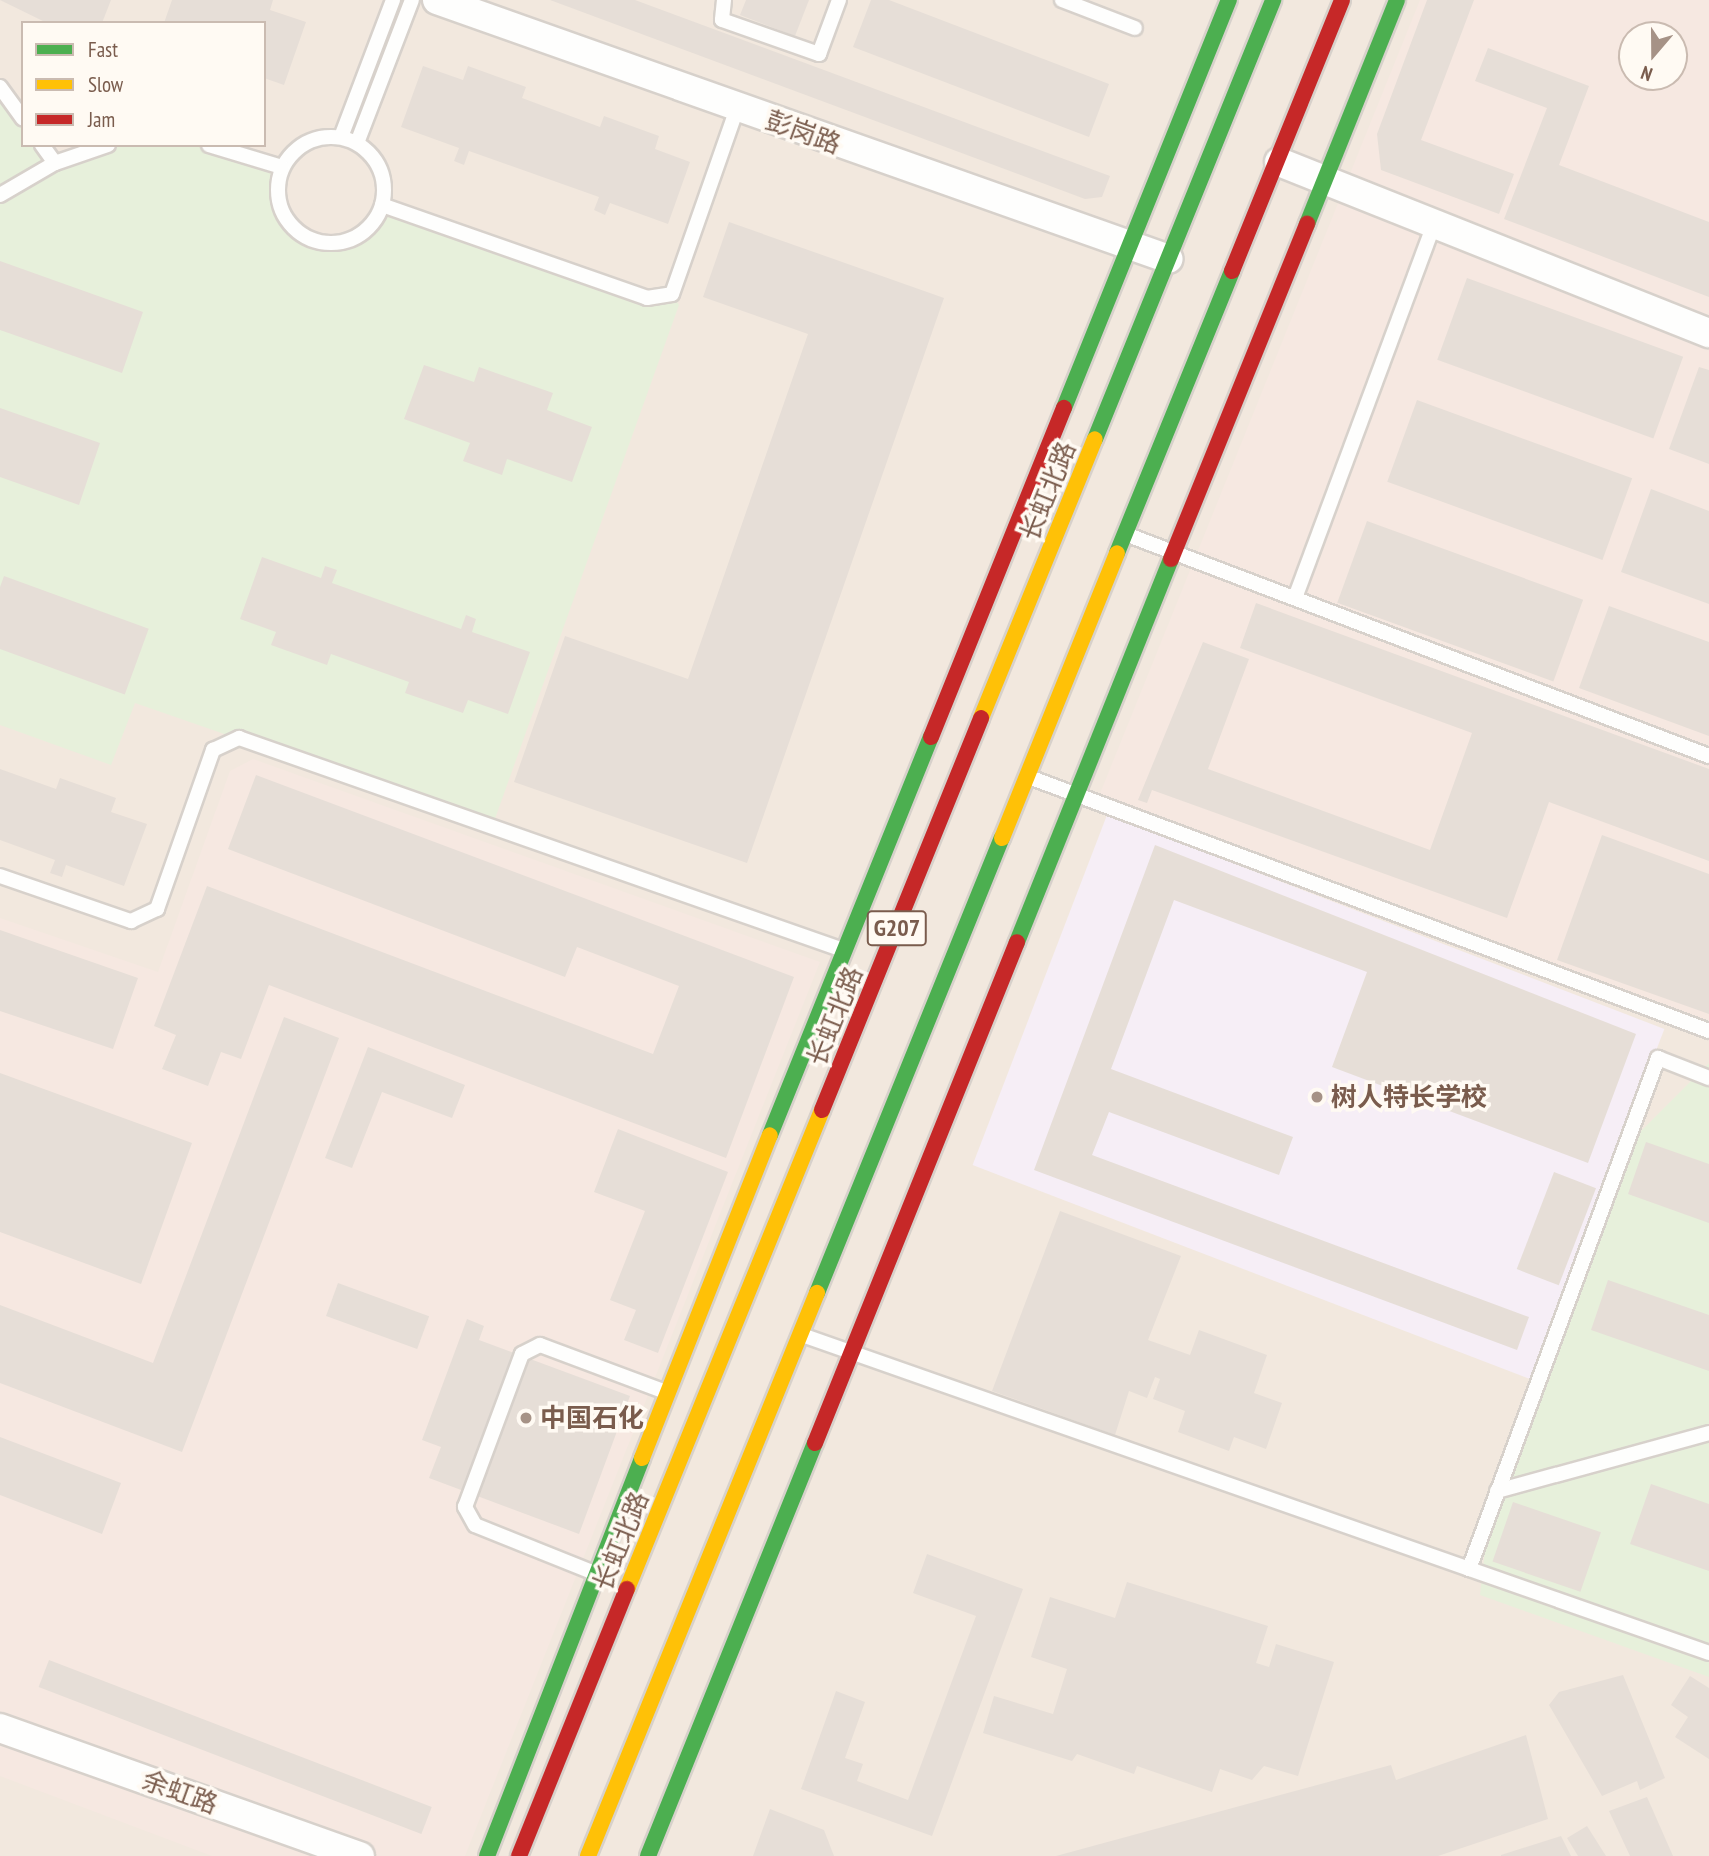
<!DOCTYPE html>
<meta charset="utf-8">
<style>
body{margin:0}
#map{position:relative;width:1709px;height:1856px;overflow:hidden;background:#f9f5f0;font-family:"PT Sans Narrow","Noto Sans SC",sans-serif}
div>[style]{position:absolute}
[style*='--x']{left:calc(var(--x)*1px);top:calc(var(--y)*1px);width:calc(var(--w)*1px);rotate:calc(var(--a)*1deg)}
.residential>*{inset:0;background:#f2e8de}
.commercial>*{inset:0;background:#f6e8e1}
.education>*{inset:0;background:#f6eef6;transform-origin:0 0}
.green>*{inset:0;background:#e7f0db}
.building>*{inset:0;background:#e6ded7;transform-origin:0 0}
.roads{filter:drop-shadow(2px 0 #d7d1cb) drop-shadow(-2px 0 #d7d1cb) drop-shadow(0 2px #d7d1cb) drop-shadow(0 -2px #d7d1cb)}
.lane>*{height:14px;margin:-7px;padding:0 7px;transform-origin:7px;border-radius:7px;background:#fefefd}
.lane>.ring{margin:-7px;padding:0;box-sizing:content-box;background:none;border:14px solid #fefefd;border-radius:50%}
.street>*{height:28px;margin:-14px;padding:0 14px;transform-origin:14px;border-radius:14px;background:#fefefd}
.fast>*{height:16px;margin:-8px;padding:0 8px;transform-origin:8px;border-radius:8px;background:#4caf50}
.slow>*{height:16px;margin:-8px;padding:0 8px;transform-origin:8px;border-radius:8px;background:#ffc107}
.jam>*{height:16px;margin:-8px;padding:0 8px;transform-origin:8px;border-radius:8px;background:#c62828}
.dots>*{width:19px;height:19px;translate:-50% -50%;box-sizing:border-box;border:4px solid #fffaf3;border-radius:50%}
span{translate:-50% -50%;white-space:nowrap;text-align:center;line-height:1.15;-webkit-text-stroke:7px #fffaf3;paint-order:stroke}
.shield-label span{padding:2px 5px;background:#fffaf3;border:2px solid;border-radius:5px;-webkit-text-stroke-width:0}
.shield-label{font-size:24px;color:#7a5c4d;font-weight:700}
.street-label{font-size:26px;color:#7a5c4d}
.poi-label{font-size:26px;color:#7a5c4d;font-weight:700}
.left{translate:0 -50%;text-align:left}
.legend{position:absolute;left:21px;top:21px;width:245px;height:126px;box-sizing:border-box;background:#fffaf3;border:2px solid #cabbb1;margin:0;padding:9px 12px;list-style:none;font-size:21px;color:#7a5c4d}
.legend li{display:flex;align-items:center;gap:14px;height:35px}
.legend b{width:35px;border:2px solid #cabbb1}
.north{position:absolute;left:1618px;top:21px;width:70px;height:70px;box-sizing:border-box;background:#fffaf3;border:2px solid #cabbb1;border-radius:50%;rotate:200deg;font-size:19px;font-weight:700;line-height:28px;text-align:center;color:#7a5c4d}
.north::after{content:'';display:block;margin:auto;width:24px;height:32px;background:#a69286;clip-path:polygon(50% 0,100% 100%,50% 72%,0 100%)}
</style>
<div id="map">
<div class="residential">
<i style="clip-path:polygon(evenodd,0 0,1709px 0,1709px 1856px,0 1856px,0 0,23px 23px,264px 23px,264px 145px,23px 145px,23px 23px,0 0,1632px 35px,1674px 35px,1674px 77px,1632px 77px,1632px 35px)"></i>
</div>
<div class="commercial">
<i style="clip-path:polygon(evenodd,1420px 0,1709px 0,1709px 1031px,1097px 801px,1420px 0,1632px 35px,1674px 35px,1674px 77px,1632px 77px,1632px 35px)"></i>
<i style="clip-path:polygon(253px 759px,820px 962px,465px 1856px,212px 1856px,0 1776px,0 918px,158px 972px,230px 771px)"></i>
</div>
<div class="education">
<i style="left:1107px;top:815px;width:597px;height:375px;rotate:21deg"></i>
</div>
<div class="green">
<i style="clip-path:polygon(0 87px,23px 119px,23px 145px,42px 145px,55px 163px,108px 145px,209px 145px,282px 167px,279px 202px,285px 218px,312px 239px,329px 243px,362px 233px,382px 205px,647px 298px,672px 294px,679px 305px,492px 827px,135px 703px,111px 765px,0 725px)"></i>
<i style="clip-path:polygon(1709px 1063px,1709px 1677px,1480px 1595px,1485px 1550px,1639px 1133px)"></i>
</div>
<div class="building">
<i style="clip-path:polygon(0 0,111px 0,102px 23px,47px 23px)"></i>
<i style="clip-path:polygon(172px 0,273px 0,270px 10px,306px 22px,284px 85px,264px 78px,264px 23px,164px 23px)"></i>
<i style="clip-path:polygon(550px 0,635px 0,1110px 176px,1102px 197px,1085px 199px)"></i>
<i style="clip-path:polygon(746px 0,809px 0,795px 36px,740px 15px)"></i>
<i style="clip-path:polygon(871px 0,889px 0,1109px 84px,1089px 137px,853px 47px)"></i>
<i style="clip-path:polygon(1427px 0,1474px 0,1421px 140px,1514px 174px,1499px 214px,1381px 170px,1377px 134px)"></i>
<i style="clip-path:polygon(1488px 48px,1589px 86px,1559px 165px,1709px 222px,1709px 297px,1504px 219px,1547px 108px,1475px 81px)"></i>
<i style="clip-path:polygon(423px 66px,463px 80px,468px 66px,526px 87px,522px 98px,600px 127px,604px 116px,659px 136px,655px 149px,690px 162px,668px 224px,610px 203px,605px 215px,594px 210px,599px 197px,469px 151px,464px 165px,454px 161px,459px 148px,401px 127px)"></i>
<i style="clip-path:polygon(729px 222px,944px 298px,747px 863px,514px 782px,565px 636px,688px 679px,808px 334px,703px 297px)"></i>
<i style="clip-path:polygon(0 261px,143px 312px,122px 373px,0 330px)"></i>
<i style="left:1467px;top:278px;width:230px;height:87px;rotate:20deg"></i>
<i style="clip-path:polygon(424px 365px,474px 382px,479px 367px,553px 393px,547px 410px,592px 427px,572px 482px,507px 459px,502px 475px,463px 461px,470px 443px,404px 419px)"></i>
<i style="clip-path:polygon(1699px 367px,1709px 370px,1709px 464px,1669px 449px)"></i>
<i style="left:1417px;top:400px;width:229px;height:87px;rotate:20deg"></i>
<i style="clip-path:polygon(0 408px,100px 443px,79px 505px,0 477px)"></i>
<i style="clip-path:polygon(1651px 489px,1709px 511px,1709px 604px,1621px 572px)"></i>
<i style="left:1367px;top:521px;width:230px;height:87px;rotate:20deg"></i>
<i style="clip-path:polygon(262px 557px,321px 578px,325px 566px,337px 570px,332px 583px,461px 629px,466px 615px,476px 619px,472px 632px,530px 652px,508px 714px,468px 700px,463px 713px,405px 693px,409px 682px,331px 654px,327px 665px,271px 645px,276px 632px,240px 619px)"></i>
<i style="left:4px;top:576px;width:154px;height:70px;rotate:20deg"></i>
<i style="clip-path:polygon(1256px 603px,1709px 769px,1709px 861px,1549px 802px,1507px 918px,1152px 790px,1147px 803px,1138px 800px,1203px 642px,1249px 659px,1208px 769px,1430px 850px,1472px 733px,1240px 648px)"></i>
<i style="clip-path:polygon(1609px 606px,1709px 642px,1709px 736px,1579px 688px)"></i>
<i style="clip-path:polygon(0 769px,56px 789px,60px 778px,116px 798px,111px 812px,147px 824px,124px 886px,66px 865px,62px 877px,50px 873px,55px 860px,0 840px)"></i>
<i style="clip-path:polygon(256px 775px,794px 977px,726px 1158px,269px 985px,241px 1059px,221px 1052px,208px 1086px,162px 1069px,176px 1035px,154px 1026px,207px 886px,653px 1054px,679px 986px,577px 947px,565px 977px,228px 849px)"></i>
<i style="clip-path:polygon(1602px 835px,1709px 874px,1709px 1014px,1557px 960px)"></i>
<i style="clip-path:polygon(1155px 845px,1636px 1034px,1588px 1163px,1332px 1067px,1367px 972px,1174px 900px,1111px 1069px,1293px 1137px,1279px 1175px,1109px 1112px,1092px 1155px,1529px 1317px,1517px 1350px,1034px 1170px)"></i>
<i style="clip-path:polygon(0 930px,138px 978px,113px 1049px,0 1011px)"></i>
<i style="clip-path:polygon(284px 1017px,339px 1038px,182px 1452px,0 1383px,0 1305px,153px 1363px)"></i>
<i style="clip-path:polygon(368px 1047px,465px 1085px,452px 1118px,382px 1092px,352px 1168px,325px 1158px)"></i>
<i style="clip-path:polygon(0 1073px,192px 1143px,141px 1284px,0 1232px)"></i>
<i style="clip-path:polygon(618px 1129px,728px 1172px,658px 1353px,624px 1340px,636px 1310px,610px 1300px,645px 1211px,594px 1192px)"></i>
<i style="clip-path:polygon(1646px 1142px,1709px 1164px,1709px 1223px,1628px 1194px)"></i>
<i style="left:1554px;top:1172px;width:45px;height:104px;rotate:21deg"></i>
<i style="clip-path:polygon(1060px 1211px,1181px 1256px,1148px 1340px,1190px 1355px,1199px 1330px,1267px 1355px,1254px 1393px,1282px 1403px,1266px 1449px,1234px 1437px,1229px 1451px,1178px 1432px,1185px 1411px,1153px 1399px,1160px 1379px,1155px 1377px,1147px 1398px,1129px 1391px,1115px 1435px,992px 1391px)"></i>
<i style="clip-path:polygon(1608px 1280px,1709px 1315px,1709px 1371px,1591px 1330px)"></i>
<i style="left:338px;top:1283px;width:97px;height:35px;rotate:20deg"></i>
<i style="clip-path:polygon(467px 1319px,484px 1326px,479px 1340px,630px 1396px,579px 1534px,429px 1478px,441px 1447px,422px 1440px)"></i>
<i style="clip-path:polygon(0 1437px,121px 1483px,102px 1534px,0 1495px)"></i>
<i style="clip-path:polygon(1651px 1484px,1709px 1504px,1709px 1571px,1630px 1544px)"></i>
<i style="left:1513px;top:1502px;width:93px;height:63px;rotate:19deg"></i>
<i style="clip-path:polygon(927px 1554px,1023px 1589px,932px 1836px,801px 1789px,836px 1691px,865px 1702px,845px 1758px,863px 1764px,857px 1781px,908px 1800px,976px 1616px,913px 1593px)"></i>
<i style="clip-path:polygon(1127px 1582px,1268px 1626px,1256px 1663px,1269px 1667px,1276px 1644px,1334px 1662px,1298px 1776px,1264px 1766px,1252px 1780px,1220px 1769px,1212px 1792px,1137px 1766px,1134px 1774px,1077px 1754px,1072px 1761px,983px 1733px,994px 1696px,1053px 1714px,1067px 1669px,1031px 1657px,1050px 1597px,1115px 1618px)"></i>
<i style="left:49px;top:1660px;width:410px;height:29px;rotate:21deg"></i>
<i style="clip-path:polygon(1623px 1675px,1665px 1778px,1640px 1790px,1637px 1781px,1602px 1796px,1549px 1705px,1559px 1692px)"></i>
<i style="clip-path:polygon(1690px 1676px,1709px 1688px,1709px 1759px,1675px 1737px,1688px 1717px,1671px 1705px)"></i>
<i style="clip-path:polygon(1526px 1735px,1548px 1819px,1438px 1856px,1056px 1856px,1391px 1765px,1396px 1780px)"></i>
<i style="clip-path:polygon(1647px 1797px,1673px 1856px,1630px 1856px,1609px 1811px)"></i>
<i style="clip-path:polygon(770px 1809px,824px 1830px,834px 1856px,753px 1856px)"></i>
<i style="clip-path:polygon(1587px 1826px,1606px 1856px,1578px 1856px,1567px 1838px)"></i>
<i style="clip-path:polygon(1561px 1836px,1571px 1856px,1501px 1856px,1501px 1855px)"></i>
</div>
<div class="roads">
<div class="lane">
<i style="--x:724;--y:0;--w:20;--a:96"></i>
<i style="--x:722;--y:20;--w:103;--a:19.3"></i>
<i style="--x:819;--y:54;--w:58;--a:-69.7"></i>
<i style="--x:1062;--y:0;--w:78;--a:21"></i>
<i style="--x:0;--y:87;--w:39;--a:54"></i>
<i style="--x:341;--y:137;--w:147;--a:-69.2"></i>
<i class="ring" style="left:278px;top:137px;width:92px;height:92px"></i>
<i style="--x:357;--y:143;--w:153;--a:-69"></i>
<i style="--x:42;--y:145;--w:22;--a:54"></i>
<i style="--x:55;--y:163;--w:56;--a:-18.8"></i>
<i style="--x:209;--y:145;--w:76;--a:16.8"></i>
<i style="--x:0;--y:195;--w:64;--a:-30.2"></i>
<i style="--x:382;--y:205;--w:281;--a:19.3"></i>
<i style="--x:647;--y:298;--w:25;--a:-9"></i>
<i style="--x:672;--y:294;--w:197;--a:-70.7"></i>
<i style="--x:1128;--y:535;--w:622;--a:20.83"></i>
<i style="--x:1295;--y:598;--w:402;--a:-69.6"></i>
<i style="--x:1029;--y:777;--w:726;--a:20.48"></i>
<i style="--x:0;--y:876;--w:139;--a:19"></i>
<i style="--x:131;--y:921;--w:29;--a:-25"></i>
<i style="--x:157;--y:909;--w:169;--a:-70.6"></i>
<i style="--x:213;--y:750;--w:29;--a:-25"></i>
<i style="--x:239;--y:738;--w:640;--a:19.34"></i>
<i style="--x:802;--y:1335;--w:961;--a:19.32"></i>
<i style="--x:1497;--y:1491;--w:220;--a:-15.3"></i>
<i style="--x:1469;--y:1569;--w:545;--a:-69.7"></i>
<i style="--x:1658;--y:1058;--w:55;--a:21.4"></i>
<i style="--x:597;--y:1574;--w:131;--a:-158.1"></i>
<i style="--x:475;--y:1525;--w:21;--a:-119"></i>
<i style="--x:465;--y:1507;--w:163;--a:-69.6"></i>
<i style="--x:522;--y:1354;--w:20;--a:-27"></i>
<i style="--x:540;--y:1345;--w:134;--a:20.5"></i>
</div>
<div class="street">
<i style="--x:437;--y:0;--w:776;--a:19.49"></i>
<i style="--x:1279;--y:162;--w:463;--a:21.7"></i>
<i style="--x:0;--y:1728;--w:382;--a:19.6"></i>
</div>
<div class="fast">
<i style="--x:1307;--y:224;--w:241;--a:-68.1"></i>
<i style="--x:1064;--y:408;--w:440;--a:-68"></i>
<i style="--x:1095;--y:439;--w:474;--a:-67.9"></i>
<i style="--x:1117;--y:553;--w:305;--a:-67.8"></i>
<i style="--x:1017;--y:942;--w:413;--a:-68.1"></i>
<i style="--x:770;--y:1135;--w:429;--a:-68"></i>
<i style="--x:817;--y:1293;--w:491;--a:-67.9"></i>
<i style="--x:487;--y:1856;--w:427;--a:-68.7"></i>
<i style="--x:648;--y:1856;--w:445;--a:-68"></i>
</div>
<div class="slow">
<i style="--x:981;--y:718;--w:301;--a:-67.8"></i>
<i style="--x:1002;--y:838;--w:307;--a:-68"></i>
<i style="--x:642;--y:1458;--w:347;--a:-68.4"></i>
<i style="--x:627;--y:1589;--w:517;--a:-67.85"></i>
<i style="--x:588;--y:1856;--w:608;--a:-67.87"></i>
</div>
<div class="jam">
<i style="--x:1232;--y:271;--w:292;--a:-67.9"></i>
<i style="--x:1171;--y:559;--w:362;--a:-67.9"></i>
<i style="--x:931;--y:737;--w:355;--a:-68"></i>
<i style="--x:822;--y:1110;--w:423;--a:-67.9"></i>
<i style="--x:815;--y:1443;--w:540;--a:-68.04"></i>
<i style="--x:519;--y:1856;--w:288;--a:-68"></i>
</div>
</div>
<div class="dots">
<i style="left:1317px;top:1097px;background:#a69286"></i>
<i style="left:526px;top:1418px;background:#a69286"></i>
</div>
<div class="shield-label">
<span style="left:897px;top:928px">G207</span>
</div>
<div class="street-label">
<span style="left:803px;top:132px;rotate:20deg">彭岗路</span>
<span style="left:1048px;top:491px;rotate:-68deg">长虹北路</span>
<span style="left:835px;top:1016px;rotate:-68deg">长虹北路</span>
<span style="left:621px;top:1541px;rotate:-68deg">长虹北路</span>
<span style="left:180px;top:1792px;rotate:20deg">余虹路</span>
</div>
<div class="poi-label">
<span class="left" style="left:1331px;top:1097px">树人特长学校</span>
<span class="left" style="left:540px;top:1418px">中国石化</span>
</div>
<ul class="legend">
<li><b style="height:9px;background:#4caf50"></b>Fast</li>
<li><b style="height:9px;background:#ffc107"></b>Slow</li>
<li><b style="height:9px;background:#c62828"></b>Jam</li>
</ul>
<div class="north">N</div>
</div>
